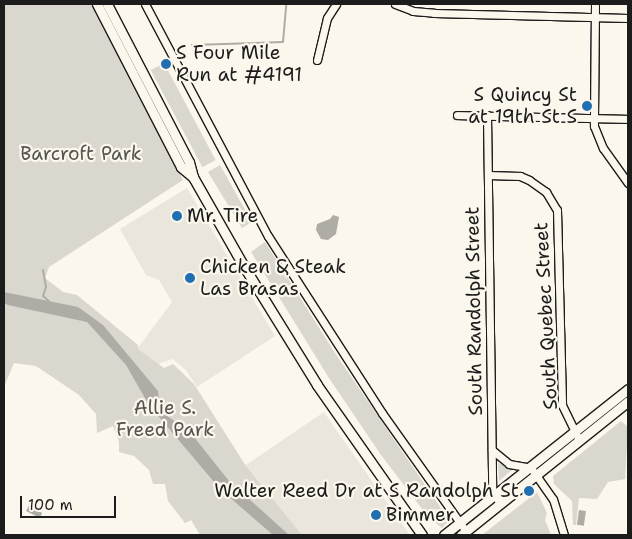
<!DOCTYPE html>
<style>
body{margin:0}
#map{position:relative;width:632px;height:539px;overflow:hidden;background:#fbf7ec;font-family:"Shantell Sans",sans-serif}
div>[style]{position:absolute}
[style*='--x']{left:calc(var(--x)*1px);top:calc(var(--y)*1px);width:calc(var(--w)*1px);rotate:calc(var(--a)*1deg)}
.built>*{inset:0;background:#eae6dc}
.green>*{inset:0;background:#dad7ce;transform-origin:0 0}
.water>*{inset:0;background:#afaca5;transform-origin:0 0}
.stream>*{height:2px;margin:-1px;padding:0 1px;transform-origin:1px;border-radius:1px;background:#afaca5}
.roads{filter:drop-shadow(1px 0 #1c1c1c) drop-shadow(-1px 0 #1c1c1c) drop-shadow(0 1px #1c1c1c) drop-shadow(0 -1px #1c1c1c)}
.minor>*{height:7px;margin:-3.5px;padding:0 3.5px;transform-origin:3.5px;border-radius:3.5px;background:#fbf7ec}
.major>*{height:9px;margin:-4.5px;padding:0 4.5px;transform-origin:4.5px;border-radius:4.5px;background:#fbf7ec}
.dots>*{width:14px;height:14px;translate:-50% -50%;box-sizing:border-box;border:2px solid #fbf7ec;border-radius:50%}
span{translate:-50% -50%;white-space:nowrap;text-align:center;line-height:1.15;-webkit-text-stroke:4.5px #fbf7ec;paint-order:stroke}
.poi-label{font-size:19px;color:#1c1c1c}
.left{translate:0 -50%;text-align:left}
.right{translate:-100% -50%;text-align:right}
.park-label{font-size:19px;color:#555451}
.street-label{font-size:19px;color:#1c1c1c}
.frame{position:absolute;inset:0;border:5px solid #1c1c1c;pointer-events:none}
.scale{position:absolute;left:20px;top:496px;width:96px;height:22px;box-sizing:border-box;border:2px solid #1c1c1c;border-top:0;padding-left:6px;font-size:15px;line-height:18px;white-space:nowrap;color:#1c1c1c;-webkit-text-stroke:4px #fbf7ec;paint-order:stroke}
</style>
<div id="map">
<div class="built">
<i style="clip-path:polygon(187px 188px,275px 336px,197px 387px,185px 369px,172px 359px,158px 364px,137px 349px,172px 302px,159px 280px,146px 275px,120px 229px)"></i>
<i style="clip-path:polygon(324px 412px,339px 434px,410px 535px,302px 535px,246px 465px)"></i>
</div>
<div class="green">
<i style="clip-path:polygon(4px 4px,93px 4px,183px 180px,49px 267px,45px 278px,63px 292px,77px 295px,138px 345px,138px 349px,164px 368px,173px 364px,194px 384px,244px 463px,302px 535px,200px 535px,191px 520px,185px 523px,168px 501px,165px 484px,153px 484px,149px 470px,134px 456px,119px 452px,119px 442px,113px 426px,97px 433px,96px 414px,79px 395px,36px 366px,14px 363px,4px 387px)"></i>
<i style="left:164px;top:63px;width:110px;height:15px;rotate:62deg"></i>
<i style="clip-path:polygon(220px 165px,252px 222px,242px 228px,208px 172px)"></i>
<i style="clip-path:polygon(265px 242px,335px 353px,449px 520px,442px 528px,429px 518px,381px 455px,329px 378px,251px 252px)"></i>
<i style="clip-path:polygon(621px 421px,628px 427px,625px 479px,608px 482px,597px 499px,579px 498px,576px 525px,573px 525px,572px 501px,554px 484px,553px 476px)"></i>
<i style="clip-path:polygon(498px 463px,513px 469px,499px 481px)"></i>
<i style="clip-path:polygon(537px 492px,547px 513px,545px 520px,551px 535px,482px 535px)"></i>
</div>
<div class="water">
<i style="clip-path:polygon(333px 215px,339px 217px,336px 234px,328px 240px,321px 239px,316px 230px,317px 224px,330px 219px)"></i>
<i style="clip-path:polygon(4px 292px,78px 307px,103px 325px,158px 391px,160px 411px,190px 432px,229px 481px,289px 535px,273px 535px,220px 489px,149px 405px,126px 365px,87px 322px,8px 305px,4px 303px)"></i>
<i style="clip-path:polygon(32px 500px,37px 503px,34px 508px,42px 513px,40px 518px,26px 511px)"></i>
<i style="left:579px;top:510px;width:7px;height:15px;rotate:8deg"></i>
</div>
<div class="stream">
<i style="--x:192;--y:45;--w:91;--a:-1.9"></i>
<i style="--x:283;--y:42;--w:38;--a:-85"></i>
<i style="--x:43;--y:270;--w:17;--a:80"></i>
<i style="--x:46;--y:287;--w:9;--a:108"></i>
<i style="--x:43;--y:296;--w:8;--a:40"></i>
</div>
<div class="roads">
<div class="minor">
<i style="--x:145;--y:4;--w:263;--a:62.1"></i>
<i style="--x:268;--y:236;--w:211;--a:57.2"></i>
<i style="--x:382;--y:413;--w:145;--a:54.6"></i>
<i style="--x:395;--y:4;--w:19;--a:21"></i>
<i style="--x:413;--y:11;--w:21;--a:5"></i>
<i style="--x:434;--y:13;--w:194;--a:1.5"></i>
<i style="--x:595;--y:4;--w:122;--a:90.5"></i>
<i style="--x:594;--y:126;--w:24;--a:68"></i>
<i style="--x:603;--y:148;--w:43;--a:54.5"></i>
<i style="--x:317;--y:60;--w:43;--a:-76.6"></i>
<i style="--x:327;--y:18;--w:17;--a:-57"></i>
<i style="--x:457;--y:115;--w:171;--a:1.3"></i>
<i style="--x:487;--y:115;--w:374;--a:89.2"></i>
<i style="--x:492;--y:489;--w:17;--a:62"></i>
<i style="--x:488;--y:175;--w:32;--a:2"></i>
<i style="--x:520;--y:176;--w:10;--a:24"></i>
<i style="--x:529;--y:180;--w:21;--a:35"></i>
<i style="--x:546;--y:192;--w:21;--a:59"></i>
<i style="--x:557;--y:210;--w:195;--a:88.5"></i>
<i style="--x:562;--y:405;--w:39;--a:64"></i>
<i style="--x:492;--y:450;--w:22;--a:39"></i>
<i style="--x:509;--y:464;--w:22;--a:10"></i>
<i style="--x:531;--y:468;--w:38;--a:55"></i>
<i style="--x:553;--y:499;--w:38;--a:73"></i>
</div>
<div class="major">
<i style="--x:97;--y:4;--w:183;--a:62.7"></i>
<i style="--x:181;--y:167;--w:16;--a:40"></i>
<i style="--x:107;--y:4;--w:178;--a:62.6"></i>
<i style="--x:189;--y:162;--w:16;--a:75"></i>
<i style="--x:193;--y:177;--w:101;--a:60.4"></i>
<i style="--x:243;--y:265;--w:141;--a:58.3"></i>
<i style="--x:317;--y:385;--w:183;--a:55"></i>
<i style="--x:444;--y:535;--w:235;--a:-38.4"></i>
<i style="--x:461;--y:535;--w:214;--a:-38.7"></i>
</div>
</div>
<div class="dots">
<i style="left:166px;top:64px;background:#1f6fb2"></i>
<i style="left:587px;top:106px;background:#1f6fb2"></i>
<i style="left:177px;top:216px;background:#1f6fb2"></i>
<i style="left:190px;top:278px;background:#1f6fb2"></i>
<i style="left:529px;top:491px;background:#1f6fb2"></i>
<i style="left:376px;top:515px;background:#1f6fb2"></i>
</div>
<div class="poi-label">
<span class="left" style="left:176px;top:64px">S Four Mile<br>Run at #4191</span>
<span class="right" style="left:577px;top:106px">S Quincy St<br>at 19th St S</span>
<span class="left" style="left:187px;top:216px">Mr. Tire</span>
<span class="left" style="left:200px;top:278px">Chicken &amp; Steak<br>Las Brasas</span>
<span class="right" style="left:519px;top:491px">Walter Reed Dr at S Randolph St</span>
<span class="left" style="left:386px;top:515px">Bimmer</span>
</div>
<div class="park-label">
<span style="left:81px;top:154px">Barcroft Park</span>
<span style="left:165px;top:419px">Allie S.<br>Freed Park</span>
</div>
<div class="street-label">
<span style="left:474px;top:311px;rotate:-91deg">South Randolph Street</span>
<span style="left:546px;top:316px;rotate:-93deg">South Quebec Street</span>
</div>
<div class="frame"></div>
<div class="scale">100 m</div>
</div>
